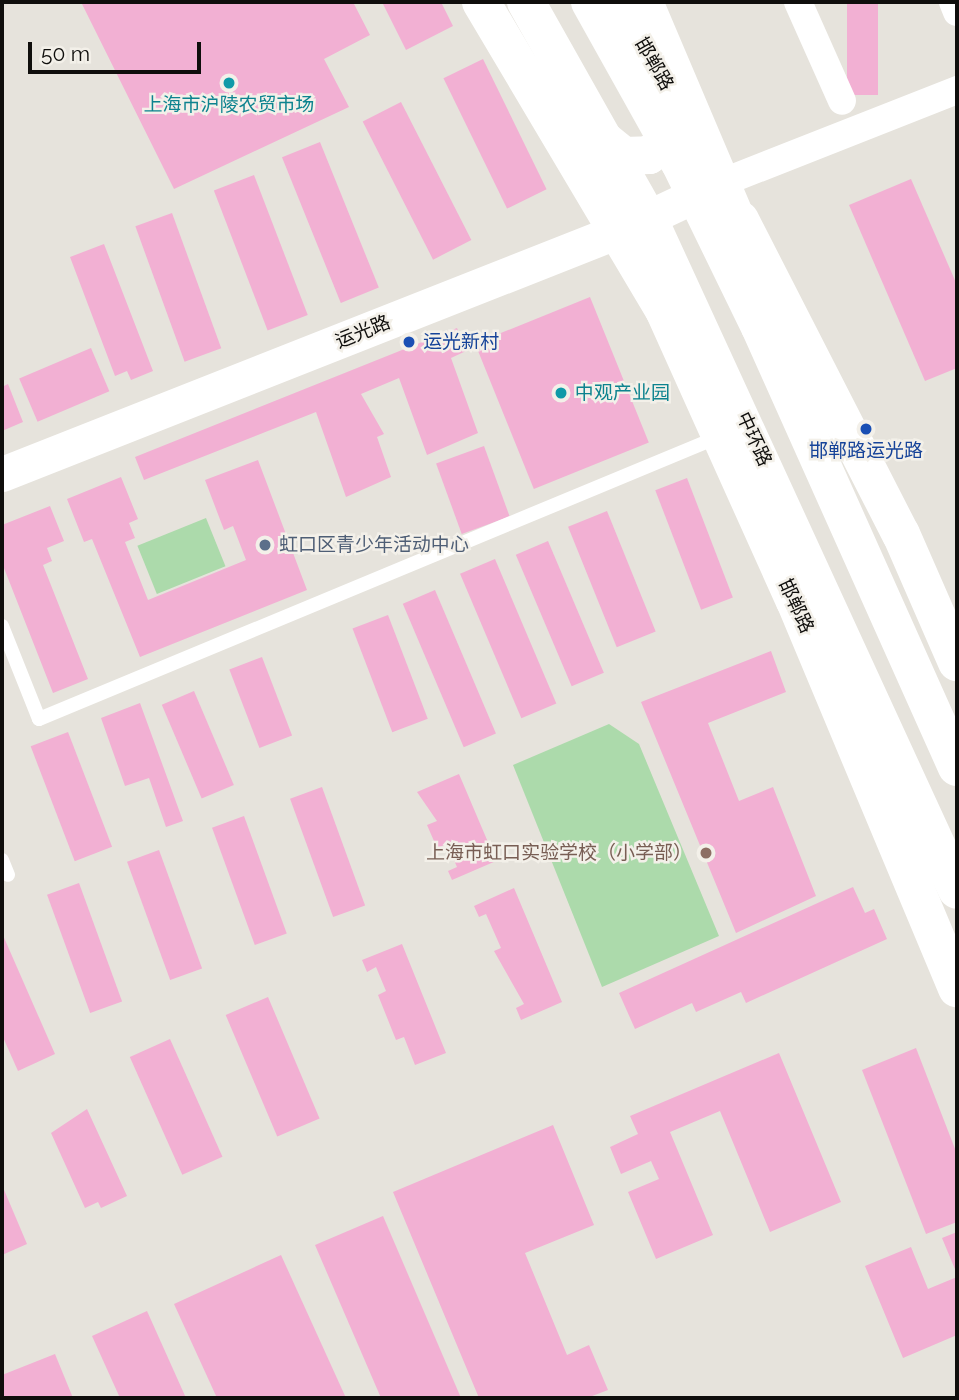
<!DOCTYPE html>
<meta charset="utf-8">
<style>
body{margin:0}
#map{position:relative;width:959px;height:1400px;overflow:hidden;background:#e6e3dc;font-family:Raleway,"Noto Sans SC",sans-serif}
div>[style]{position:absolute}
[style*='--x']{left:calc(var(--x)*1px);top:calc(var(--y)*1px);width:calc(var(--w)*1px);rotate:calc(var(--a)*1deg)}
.green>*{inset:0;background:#acdaab;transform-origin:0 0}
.building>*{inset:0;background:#f2b0d3;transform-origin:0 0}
.service>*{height:14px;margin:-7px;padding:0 7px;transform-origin:7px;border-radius:7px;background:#fff}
.minor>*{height:28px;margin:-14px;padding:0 14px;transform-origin:14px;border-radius:14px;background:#fff}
.tertiary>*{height:35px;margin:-17.5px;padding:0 17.5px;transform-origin:17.5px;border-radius:17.5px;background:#fff}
.primary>*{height:38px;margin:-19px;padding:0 19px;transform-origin:19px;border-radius:19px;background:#fff}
.trunk>*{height:38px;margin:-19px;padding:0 19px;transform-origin:19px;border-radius:19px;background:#fff}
.dots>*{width:19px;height:19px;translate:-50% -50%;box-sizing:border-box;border:4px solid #f3f0e9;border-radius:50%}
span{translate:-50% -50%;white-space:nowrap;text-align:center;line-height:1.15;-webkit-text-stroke:5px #f3f0e9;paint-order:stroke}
.street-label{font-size:19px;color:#0f0e0c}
.culture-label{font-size:19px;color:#0d838f}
.left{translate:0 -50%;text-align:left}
.transit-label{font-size:19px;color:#164399}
.service-label{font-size:19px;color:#4e5e75}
.education-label{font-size:19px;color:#785e54}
.right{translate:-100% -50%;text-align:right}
.frame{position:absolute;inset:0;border:4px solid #0f0e0c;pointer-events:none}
.scale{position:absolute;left:28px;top:42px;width:173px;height:32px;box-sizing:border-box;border:4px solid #0f0e0c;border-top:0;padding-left:9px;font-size:21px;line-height:24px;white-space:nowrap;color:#0f0e0c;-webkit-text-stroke:5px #f3f0e9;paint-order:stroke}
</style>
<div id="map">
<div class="green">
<i style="left:206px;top:518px;width:52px;height:74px;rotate:68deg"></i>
<i style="clip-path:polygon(609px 724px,639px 744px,719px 936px,602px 987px,513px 765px)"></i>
</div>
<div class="building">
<i style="clip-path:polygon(81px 2px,353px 2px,370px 35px,324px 59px,349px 107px,174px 189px)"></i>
<i style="clip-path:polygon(382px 2px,441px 2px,453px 26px,406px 50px)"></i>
<i style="left:847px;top:2px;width:31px;height:93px"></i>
<i style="left:483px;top:59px;width:145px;height:44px;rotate:64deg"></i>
<i style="left:401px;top:102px;width:155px;height:43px;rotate:63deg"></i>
<i style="left:320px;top:142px;width:157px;height:41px;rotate:68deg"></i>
<i style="left:254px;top:175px;width:150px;height:43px;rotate:69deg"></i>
<i style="clip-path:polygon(911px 179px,957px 285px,957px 368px,925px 381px,849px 205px)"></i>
<i style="left:172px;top:213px;width:144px;height:39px;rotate:70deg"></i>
<i style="clip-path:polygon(104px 244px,153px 371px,131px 380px,127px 371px,115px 376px,70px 257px)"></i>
<i style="left:590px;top:297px;width:157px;height:124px;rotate:68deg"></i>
<i style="clip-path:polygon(457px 328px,466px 351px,451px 358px,478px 433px,427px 455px,399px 378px,361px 394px,384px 434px,377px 437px,391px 477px,346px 497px,316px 412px,144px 480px,135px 457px)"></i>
<i style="left:91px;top:348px;width:47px;height:78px;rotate:67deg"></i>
<i style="clip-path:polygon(8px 384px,23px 422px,2px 431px,2px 387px)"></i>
<i style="left:484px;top:446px;width:75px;height:51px;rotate:70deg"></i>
<i style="clip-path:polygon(258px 460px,307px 590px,140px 657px,92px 539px,84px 542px,67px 499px,121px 477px,138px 519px,129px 523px,135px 538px,125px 542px,148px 600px,246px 560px,233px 526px,224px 530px,205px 480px)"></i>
<i style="left:687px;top:478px;width:128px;height:34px;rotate:69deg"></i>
<i style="clip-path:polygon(50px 506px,64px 541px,47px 548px,52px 561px,43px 565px,88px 679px,53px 693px,2px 563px,2px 525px)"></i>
<i style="left:607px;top:511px;width:130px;height:42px;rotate:68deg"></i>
<i style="left:548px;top:541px;width:143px;height:35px;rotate:67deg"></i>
<i style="left:495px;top:559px;width:157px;height:38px;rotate:67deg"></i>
<i style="left:435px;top:590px;width:156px;height:35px;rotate:67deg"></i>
<i style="left:388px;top:615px;width:111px;height:38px;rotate:69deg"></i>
<i style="clip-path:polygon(771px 651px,786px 692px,708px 723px,739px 801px,773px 787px,816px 896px,736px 933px,641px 702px)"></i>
<i style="left:262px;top:657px;width:84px;height:35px;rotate:69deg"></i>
<i style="left:194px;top:691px;width:102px;height:35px;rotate:67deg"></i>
<i style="clip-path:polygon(140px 703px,183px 821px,166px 827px,149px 778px,125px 786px,101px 718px)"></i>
<i style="left:68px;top:732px;width:123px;height:40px;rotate:69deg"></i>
<i style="clip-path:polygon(459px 774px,496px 861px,452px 880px,448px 871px,457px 867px,447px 844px,437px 848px,427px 825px,437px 821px,417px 792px)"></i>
<i style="left:322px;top:787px;width:126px;height:34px;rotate:70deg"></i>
<i style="left:244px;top:816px;width:125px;height:34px;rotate:70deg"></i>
<i style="left:159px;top:850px;width:126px;height:34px;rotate:70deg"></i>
<i style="left:79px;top:883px;width:126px;height:34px;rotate:70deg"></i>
<i style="clip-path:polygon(853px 887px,865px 913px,874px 909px,887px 939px,746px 1003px,741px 992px,696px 1012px,692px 1003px,635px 1029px,619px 993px)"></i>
<i style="clip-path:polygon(514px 888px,562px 1002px,521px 1020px,516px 1008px,524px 1004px,494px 951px,501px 948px,486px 914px,479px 917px,474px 906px)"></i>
<i style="clip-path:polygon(2px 933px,55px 1054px,18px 1071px,2px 1035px)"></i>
<i style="clip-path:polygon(402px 944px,446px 1053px,415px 1065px,404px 1037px,396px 1040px,378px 995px,386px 991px,376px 967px,367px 972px,362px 960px)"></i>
<i style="left:268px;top:997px;width:132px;height:46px;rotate:67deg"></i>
<i style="left:170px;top:1039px;width:129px;height:44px;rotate:66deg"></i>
<i style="clip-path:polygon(916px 1048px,957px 1154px,957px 1222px,926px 1234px,862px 1070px)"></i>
<i style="clip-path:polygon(779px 1053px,841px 1202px,770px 1232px,720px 1111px,670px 1132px,713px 1235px,656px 1259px,628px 1192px,659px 1179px,651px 1161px,621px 1174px,610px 1147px,638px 1134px,630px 1116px)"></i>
<i style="clip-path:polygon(87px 1109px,127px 1196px,101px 1208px,98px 1202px,85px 1208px,51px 1133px)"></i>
<i style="clip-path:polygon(553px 1125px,594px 1225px,525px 1253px,567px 1355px,589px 1345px,608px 1390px,587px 1398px,479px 1398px,393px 1192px)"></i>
<i style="clip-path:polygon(2px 1185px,27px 1244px,2px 1255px)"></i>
<i style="clip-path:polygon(383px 1216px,461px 1398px,381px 1398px,315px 1245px)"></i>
<i style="clip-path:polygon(957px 1232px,957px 1274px,942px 1238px)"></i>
<i style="clip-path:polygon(911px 1247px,928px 1289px,957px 1277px,957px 1335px,903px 1358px,865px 1266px)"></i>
<i style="clip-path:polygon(281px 1255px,346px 1398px,217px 1398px,174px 1304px)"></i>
<i style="clip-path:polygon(147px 1311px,186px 1398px,120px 1398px,92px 1336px)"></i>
<i style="clip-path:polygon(55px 1354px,73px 1398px,2px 1398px,2px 1375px)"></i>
</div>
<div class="service">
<i style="--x:2;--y:626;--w:100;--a:68.3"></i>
<i style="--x:39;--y:719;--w:735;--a:-22.55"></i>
<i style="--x:2;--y:860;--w:16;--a:68"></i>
</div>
<div class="minor">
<i style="--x:798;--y:2;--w:108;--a:66"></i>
<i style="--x:953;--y:2;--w:11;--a:68"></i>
<i style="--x:721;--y:183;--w:254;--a:-21.5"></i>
</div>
<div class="tertiary">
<i style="--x:2;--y:474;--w:673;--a:-21.53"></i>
<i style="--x:628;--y:227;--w:103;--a:-25.3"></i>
</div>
<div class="primary">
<i style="--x:618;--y:2;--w:92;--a:60.1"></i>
<i style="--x:593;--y:131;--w:40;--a:39"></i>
<i style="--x:624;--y:156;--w:25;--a:-2"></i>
<i style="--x:649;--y:155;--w:20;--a:-37"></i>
<i style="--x:665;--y:143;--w:35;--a:-88"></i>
<i style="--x:740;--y:220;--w:353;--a:62.9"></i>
<i style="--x:901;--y:534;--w:140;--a:66.4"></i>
<i style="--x:664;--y:310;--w:319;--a:65.8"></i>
<i style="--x:795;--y:601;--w:420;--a:67.3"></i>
</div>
<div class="trunk">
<i style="--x:481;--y:2;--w:393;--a:59.3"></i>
<i style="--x:526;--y:2;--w:250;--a:60.6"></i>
<i style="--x:649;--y:220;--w:737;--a:65.31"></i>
<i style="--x:590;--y:2;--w:184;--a:60.8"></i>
<i style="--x:680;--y:163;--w:182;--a:64"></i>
<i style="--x:760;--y:327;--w:482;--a:65.9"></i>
<i style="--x:644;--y:2;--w:272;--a:67"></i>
</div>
<div class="dots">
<i style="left:229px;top:83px;background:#0f9aa8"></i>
<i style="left:409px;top:342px;background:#1a4fb4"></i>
<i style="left:561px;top:393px;background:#0f9aa8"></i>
<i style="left:866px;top:429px;background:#1a4fb4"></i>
<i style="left:265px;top:545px;background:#5c6f8a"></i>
<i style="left:706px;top:853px;background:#8d6e63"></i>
</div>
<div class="street-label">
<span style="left:654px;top:64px;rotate:60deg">邯郸路</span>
<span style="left:363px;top:332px;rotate:-22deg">运光路</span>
<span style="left:754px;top:439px;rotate:65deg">中环路</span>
<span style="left:796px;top:606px;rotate:65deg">邯郸路</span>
</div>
<div class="culture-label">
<span style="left:229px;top:105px">上海市沪陵农贸市场</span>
<span class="left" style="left:575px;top:393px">中观产业园</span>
</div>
<div class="transit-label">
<span class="left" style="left:423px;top:342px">运光新村</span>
<span style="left:866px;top:451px">邯郸路运光路</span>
</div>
<div class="service-label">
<span class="left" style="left:279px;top:545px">虹口区青少年活动中心</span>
</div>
<div class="education-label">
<span class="right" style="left:692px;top:853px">上海市虹口实验学校（小学部）</span>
</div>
<div class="frame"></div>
<div class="scale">50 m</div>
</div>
